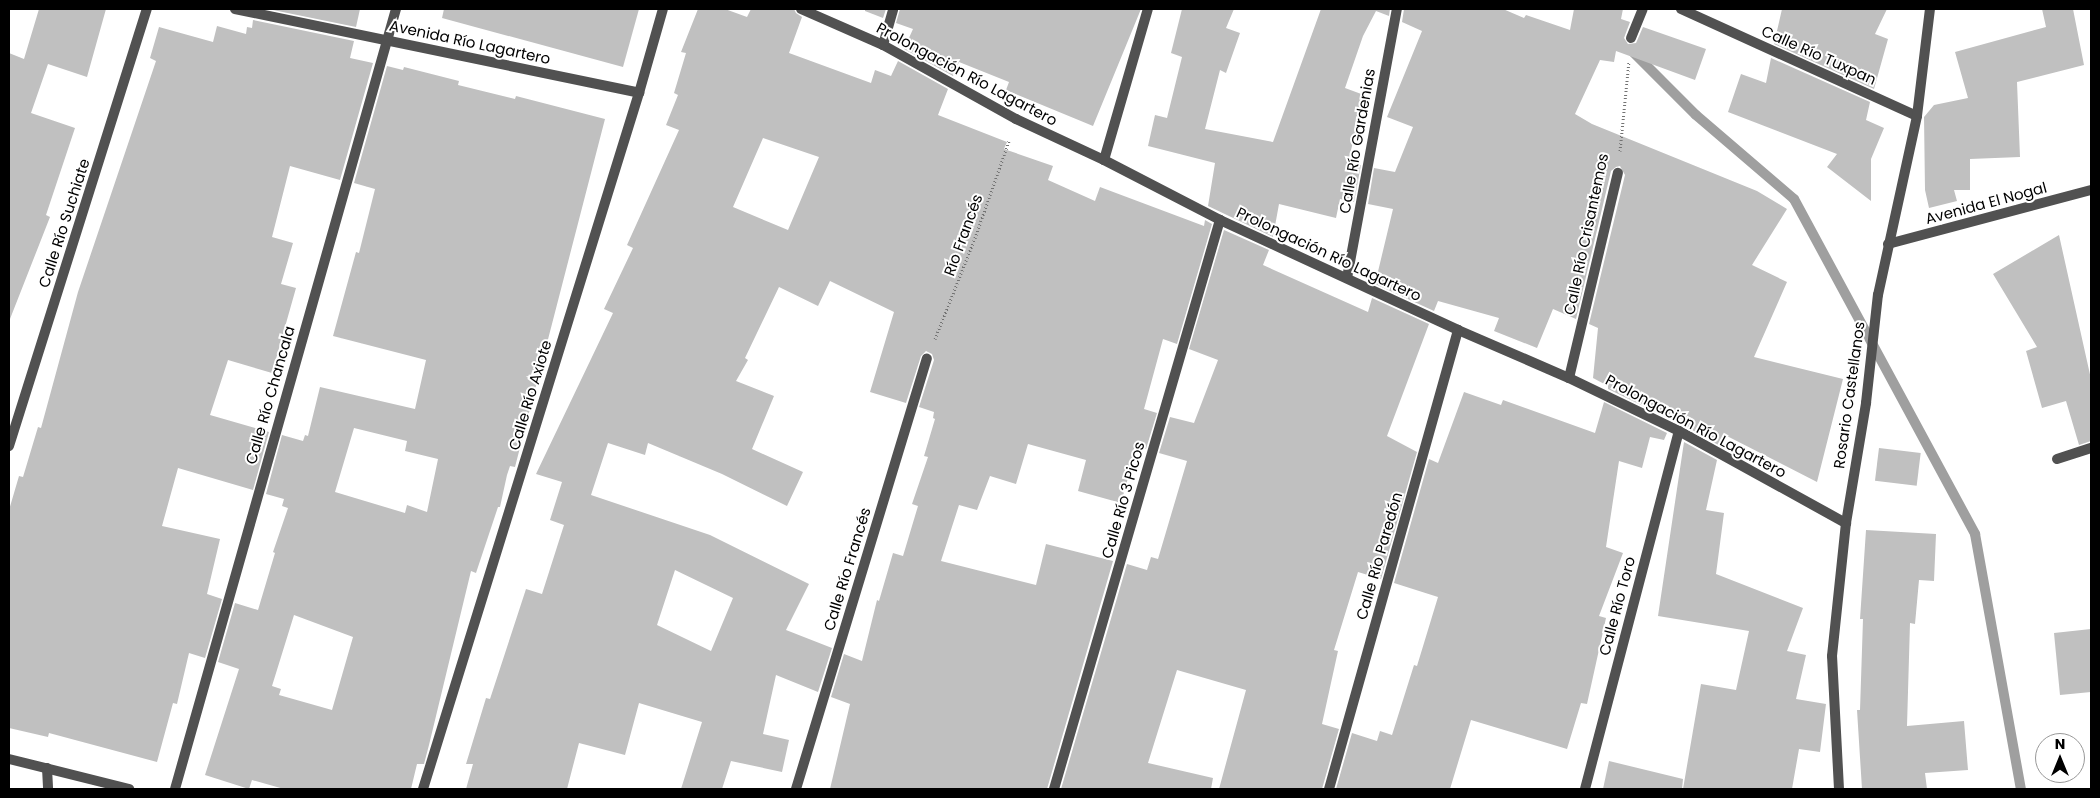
<!DOCTYPE html>
<meta charset="utf-8">
<style>
body{margin:0}
#map{position:relative;width:2100px;height:798px;overflow:hidden;background:#fff;font-family:Poppins,sans-serif}
div>[style]{position:absolute}
[style*='--x']{left:calc(var(--x)*1px);top:calc(var(--y)*1px);width:calc(var(--w)*1px);rotate:calc(var(--a)*1deg)}
.stream>*{height:10px;margin:-5px;padding:0 5px;transform-origin:5px;border-radius:5px;background:#9f9f9f}
.building>*{inset:0;background:#c0c0c0;transform-origin:0 0}
.path>*{height:3px;margin-top:-1.5px;transform-origin:0;background:repeating-linear-gradient(90deg,#737373 0 1px,transparent 0 3.5px)}
.minor>*{height:10px;margin:-5px;padding:0 5px;transform-origin:5px;border-radius:5px;background:#515151}
.tertiary>*{height:10px;margin:-5px;padding:0 5px;transform-origin:5px;border-radius:5px;background:#515151}
span{translate:-50% -50%;white-space:nowrap;text-align:center;line-height:1.15;-webkit-text-stroke:4px #fff;paint-order:stroke}
.street-label{font-size:15px;color:#000}
.frame{position:absolute;inset:0;border:10px solid #000;pointer-events:none}
.north{position:absolute;left:2035px;top:733px;width:50px;height:50px;box-sizing:border-box;background:#fff;border:1px solid #999;border-radius:50%;rotate:0deg;font-size:14px;font-weight:700;line-height:20px;text-align:center;color:#000}
.north::after{content:'';display:block;margin:auto;width:18px;height:22px;background:#000;clip-path:polygon(50% 0,100% 100%,50% 72%,0 100%)}
</style>
<div id="map">
<div class="stream">
<i style="--x:1633;--y:52;--w:89;--a:45"></i>
<i style="--x:1696;--y:115;--w:129;--a:40.6"></i>
<i style="--x:1794;--y:199;--w:381;--a:61.6"></i>
<i style="--x:1975;--y:534;--w:259;--a:79.8"></i>
</div>
<div class="building">
<i style="clip-path:polygon(39px 9px,106px 9px,87px 77px,48px 64px,31px 113px,75px 128px,46px 215px,50px 217px,10px 319px,9px 53px,24px 59px)"></i>
<i style="clip-path:polygon(268px 9px,360px 9px,356px 27px)"></i>
<i style="clip-path:polygon(444px 9px,639px 9px,623px 67px,442px 18px)"></i>
<i style="clip-path:polygon(evenodd,698px 9px,725px 9px,747px 17px,751px 9px,794px 9px,796px 13px,802px 17px,789px 53px,871px 83px,875px 70px,891px 76px,898px 61px,948px 89px,938px 115px,1007px 142px,1004px 149px,1053px 166px,1048px 180px,1095px 201px,1100px 187px,1204px 226px,1205px 220px,1212px 224px,1177px 344px,1163px 339px,1144px 409px,1157px 413px,1146px 449px,1137px 446px,1121px 503px,1078px 491px,1086px 460px,1028px 444px,1016px 484px,990px 476px,977px 510px,959px 505px,941px 561px,1036px 585px,1046px 544px,1113px 561px,1047px 789px,830px 789px,850px 704px,831px 697px,844px 654px,862px 661px,877px 600px,879px 601px,893px 553px,903px 556px,918px 506px,912px 504px,928px 457px,924px 456px,935px 419px,933px 418px,934px 412px,919px 407px,934px 360px,932px 354px,926px 351px,921px 356px,906px 403px,870px 392px,894px 312px,830px 281px,818px 306px,779px 287px,745px 358px,748px 360px,736px 381px,774px 396px,752px 449px,803px 472px,787px 506px,722px 474px,648px 443px,645px 455px,608px 443px,591px 495px,710px 535px,809px 584px,786px 630px,832px 648px,818px 692px,776px 675px,763px 734px,789px 740px,782px 772px,731px 761px,722px 789px,681px 789px,702px 722px,639px 703px,625px 755px,579px 743px,567px 789px,466px 789px,473px 764px,466px 764px,486px 698px,490px 699px,526px 589px,542px 594px,564px 525px,550px 520px,562px 482px,536px 474px,613px 313px,604px 309px,633px 248px,627px 245px,679px 130px,666px 125px,678px 95px,674px 93px,686px 53px,681px 52px,698px 9px,763px 138px,819px 157px,788px 230px,733px 207px,763px 138px,698px 9px,675px 570px,733px 598px,711px 651px,657px 625px,675px 570px)"></i>
<i style="clip-path:polygon(865px 9px,886px 9px,883px 18px,865px 11px)"></i>
<i style="clip-path:polygon(900px 9px,1141px 9px,1093px 126px,1006px 90px,1009px 82px,959px 62px,953px 76px,904px 49px,913px 29px,896px 23px)"></i>
<i style="clip-path:polygon(1182px 9px,1234px 9px,1226px 28px,1240px 33px,1226px 73px,1220px 70px,1205px 129px,1273px 142px,1321px 9px,1390px 9px,1389px 16px,1376px 11px,1363px 36px,1345px 88px,1364px 95px,1348px 163px,1361px 165px,1354px 202px,1340px 199px,1336px 218px,1279px 204px,1273px 237px,1208px 206px,1215px 163px,1148px 146px,1155px 115px,1167px 118px,1182px 57px,1171px 53px)"></i>
<i style="clip-path:polygon(1404px 9px,1503px 9px,1524px 18px,1526px 15px,1570px 30px,1574px 9px,1623px 9px,1621px 19px,1630px 22px,1624px 38px,1628px 44px,1636px 43px,1643px 27px,1706px 49px,1695px 80px,1616px 51px,1614px 62px,1600px 60px,1575px 114px,1592px 124px,1757px 191px,1787px 209px,1752px 265px,1787px 282px,1754px 357px,1843px 379px,1817px 482px,1723px 434px,1720px 446px,1687px 427px,1688px 421px,1673px 417px,1672px 420px,1608px 389px,1608px 386px,1593px 378px,1598px 328px,1589px 324px,1625px 175px,1620px 166px,1616px 167px,1611px 171px,1576px 319px,1553px 309px,1537px 348px,1494px 331px,1499px 318px,1438px 301px,1434px 311px,1375px 284px,1393px 209px,1368px 204px,1374px 168px,1395px 172px,1413px 127px,1387px 117px,1422px 31px,1402px 22px)"></i>
<i style="clip-path:polygon(1782px 9px,1887px 9px,1875px 34px,1888px 39px,1874px 89px,1774px 44px)"></i>
<i style="clip-path:polygon(2042px 9px,2073px 9px,2084px 65px,2017px 82px,2020px 157px,1970px 159px,1970px 190px,1954px 190px,1957px 201px,1929px 208px,1925px 190px,1924px 117px,1934px 105px,1968px 98px,1955px 52px,2046px 27px)"></i>
<i style="clip-path:polygon(253px 20px,354px 41px,350px 58px,373px 63px,340px 180px,290px 166px,272px 237px,293px 243px,281px 284px,296px 288px,272px 373px,228px 360px,210px 415px,269px 432px,253px 490px,178px 468px,162px 526px,220px 539px,207px 594px,222px 599px,205px 658px,189px 653px,177px 704px,173px 703px,157px 762px,49px 733px,48px 737px,9px 728px,9px 510px,19px 476px,23px 477px,38px 427px,41px 428px,78px 292px,156px 61px,150px 58px,159px 27px,213px 42px,217px 26px,246px 34px,247px 27px,252px 28px)"></i>
<i style="clip-path:polygon(1771px 58px,1870px 102px,1866px 120px,1884px 128px,1871px 159px,1871px 201px,1827px 167px,1837px 154px,1728px 112px,1741px 74px,1766px 83px)"></i>
<i style="clip-path:polygon(evenodd,387px 66px,403px 70px,404px 67px,459px 81px,458px 85px,515px 99px,516px 96px,605px 119px,515px 467px,510px 466px,507px 475px,500px 507px,498px 507px,476px 573px,471px 571px,429px 745px,424px 764px,417px 764px,411px 789px,284px 789px,252px 780px,249px 789px,205px 775px,239px 669px,218px 662px,235px 603px,258px 610px,275px 553px,273px 552px,288px 508px,282px 506px,284px 499px,266px 494px,282px 435px,303px 441px,305px 435px,308px 436px,320px 387px,415px 409px,426px 360px,333px 336px,356px 252px,359px 253px,375px 189px,354px 183px,387px 66px,354px 428px,407px 441px,405px 451px,438px 459px,427px 512px,407px 505px,405px 513px,335px 492px,354px 428px,387px 66px,294px 615px,353px 637px,332px 710px,279px 695px,281px 689px,272px 686px,294px 615px)"></i>
<i style="clip-path:polygon(1224px 230px,1269px 250px,1263px 265px,1368px 312px,1372px 298px,1429px 324px,1387px 436px,1417px 452px,1381px 579px,1358px 572px,1334px 650px,1338px 651px,1322px 724px,1339px 729px,1322px 789px,1219px 789px,1246px 690px,1177px 670px,1148px 763px,1213px 778px,1211px 789px,1061px 789px,1127px 564px,1147px 570px,1151px 557px,1158px 559px,1187px 461px,1159px 453px,1170px 417px,1194px 423px,1218px 360px,1189px 349px)"></i>
<i style="clip-path:polygon(2059px 235px,2091px 379px,2091px 441px,2079px 445px,2066px 401px,2042px 408px,2026px 351px,2037px 347px,1993px 274px)"></i>
<i style="clip-path:polygon(1464px 392px,1501px 405px,1503px 400px,1595px 433px,1604px 402px,1667px 433px,1664px 440px,1650px 437px,1642px 468px,1619px 461px,1606px 547px,1623px 553px,1599px 616px,1606px 618px,1587px 704px,1581px 703px,1567px 749px,1471px 720px,1450px 789px,1336px 789px,1352px 733px,1377px 741px,1380px 731px,1392px 735px,1414px 665px,1417px 666px,1438px 597px,1394px 583px,1429px 459px,1438px 463px)"></i>
<i style="clip-path:polygon(1684px 442px,1717px 460px,1706px 510px,1724px 513px,1716px 574px,1803px 608px,1787px 651px,1806px 655px,1796px 699px,1826px 704px,1820px 752px,1799px 749px,1792px 789px,1683px 789px,1701px 684px,1736px 690px,1749px 631px,1658px 616px)"></i>
<i style="left:1879px;top:448px;width:42px;height:33px;rotate:7deg"></i>
<i style="clip-path:polygon(1866px 530px,1936px 534px,1934px 581px,1919px 580px,1915px 624px,1910px 623px,1907px 726px,1964px 721px,1968px 770px,1925px 773px,1927px 789px,1862px 789px,1857px 710px,1860px 710px,1863px 619px,1860px 619px)"></i>
<i style="clip-path:polygon(2091px 629px,2091px 692px,2060px 695px,2054px 633px)"></i>
<i style="clip-path:polygon(1609px 761px,1683px 779px,1682px 789px,1603px 789px)"></i>
</div>
<div class="path">
<i style="--x:1620;--y:151;--w:90;--a:-84.3"></i>
<i style="--x:935;--y:339;--w:109;--a:-68.4"></i>
<i style="--x:975;--y:238;--w:103;--a:-70.7"></i>
</div>
<div class="minor">
<i style="--x:235;--y:9;--w:413;--a:11.7"></i>
<i style="--x:801;--y:9;--w:90;--a:23.7"></i>
<i style="--x:883;--y:45;--w:152;--a:29.1"></i>
<i style="--x:1016;--y:119;--w:97;--a:25"></i>
<i style="--x:1104;--y:160;--w:131;--a:27.3"></i>
<i style="--x:1220;--y:220;--w:262;--a:24.8"></i>
<i style="--x:1458;--y:330;--w:121;--a:23.4"></i>
<i style="--x:1569;--y:378;--w:122;--a:25.7"></i>
<i style="--x:1679;--y:431;--w:191;--a:28.9"></i>
<i style="--x:1681;--y:9;--w:259;--a:24.4"></i>
<i style="--x:1631;--y:38;--w:31;--a:-68"></i>
<i style="--x:883;--y:45;--w:37;--a:-74"></i>
<i style="--x:1104;--y:160;--w:157;--a:-73.8"></i>
<i style="--x:1888;--y:244;--w:210;--a:-14.9"></i>
<i style="--x:1347;--y:278;--w:274;--a:-79.5"></i>
<i style="--x:1569;--y:378;--w:211;--a:-76.6"></i>
<i style="--x:9;--y:446;--w:458;--a:-72.5"></i>
<i style="--x:2057;--y:459;--w:36;--a:-18"></i>
<i style="--x:47;--y:768;--w:21;--a:87"></i>
<i style="--x:175;--y:789;--w:811;--a:-74.18"></i>
<i style="--x:423;--y:789;--w:729;--a:-72.76"></i>
<i style="--x:639;--y:93;--w:87;--a:-74.1"></i>
<i style="--x:796;--y:789;--w:450;--a:-73.1"></i>
<i style="--x:1054;--y:789;--w:593;--a:-73.74"></i>
<i style="--x:1329;--y:789;--w:477;--a:-74.3"></i>
<i style="--x:1585;--y:789;--w:370;--a:-75.3"></i>
</div>
<div class="tertiary">
<i style="--x:9;--y:759;--w:124;--a:14"></i>
<i style="--x:1839;--y:789;--w:133;--a:-93"></i>
<i style="--x:1832;--y:656;--w:134;--a:-84"></i>
<i style="--x:1846;--y:523;--w:122;--a:-80.5"></i>
<i style="--x:1866;--y:403;--w:109;--a:-83.7"></i>
<i style="--x:1878;--y:295;--w:183;--a:-77.7"></i>
<i style="--x:1917;--y:116;--w:108;--a:-83.1"></i>
</div>
<div class="street-label">
<span style="left:470px;top:42px;rotate:12deg">Avenida Río Lagartero</span>
<span style="left:1819px;top:55px;rotate:24deg">Calle Río Tuxpan</span>
<span style="left:967px;top:74px;rotate:28deg">Prolongación Río Lagartero</span>
<span style="left:1357px;top:141px;rotate:-80deg">Calle Río Gardenias</span>
<span style="left:1986px;top:203px;rotate:-15deg">Avenida El Nogal</span>
<span style="left:64px;top:223px;rotate:-72deg">Calle Río Suchiate</span>
<span style="left:1586px;top:234px;rotate:-78deg">Calle Río Crisantemos</span>
<span style="left:963px;top:235px;rotate:-70deg">Río Francés</span>
<span style="left:1329px;top:254px;rotate:25deg">Prolongación Río Lagartero</span>
<span style="left:270px;top:395px;rotate:-74deg">Calle Río Chancala</span>
<span style="left:530px;top:395px;rotate:-73deg">Calle Río Axiote</span>
<span style="left:1849px;top:395px;rotate:-82deg">Rosario Castellanos</span>
<span style="left:1696px;top:426px;rotate:28deg">Prolongación Río Lagartero</span>
<span style="left:1123px;top:500px;rotate:-74deg">Calle Río 3 Picos</span>
<span style="left:1379px;top:556px;rotate:-74deg">Calle Río Paredón</span>
<span style="left:847px;top:569px;rotate:-73deg">Calle Río Francés</span>
<span style="left:1617px;top:606px;rotate:-75deg">Calle Río Toro</span>
</div>
<div class="frame"></div>
<div class="north">N</div>
</div>
